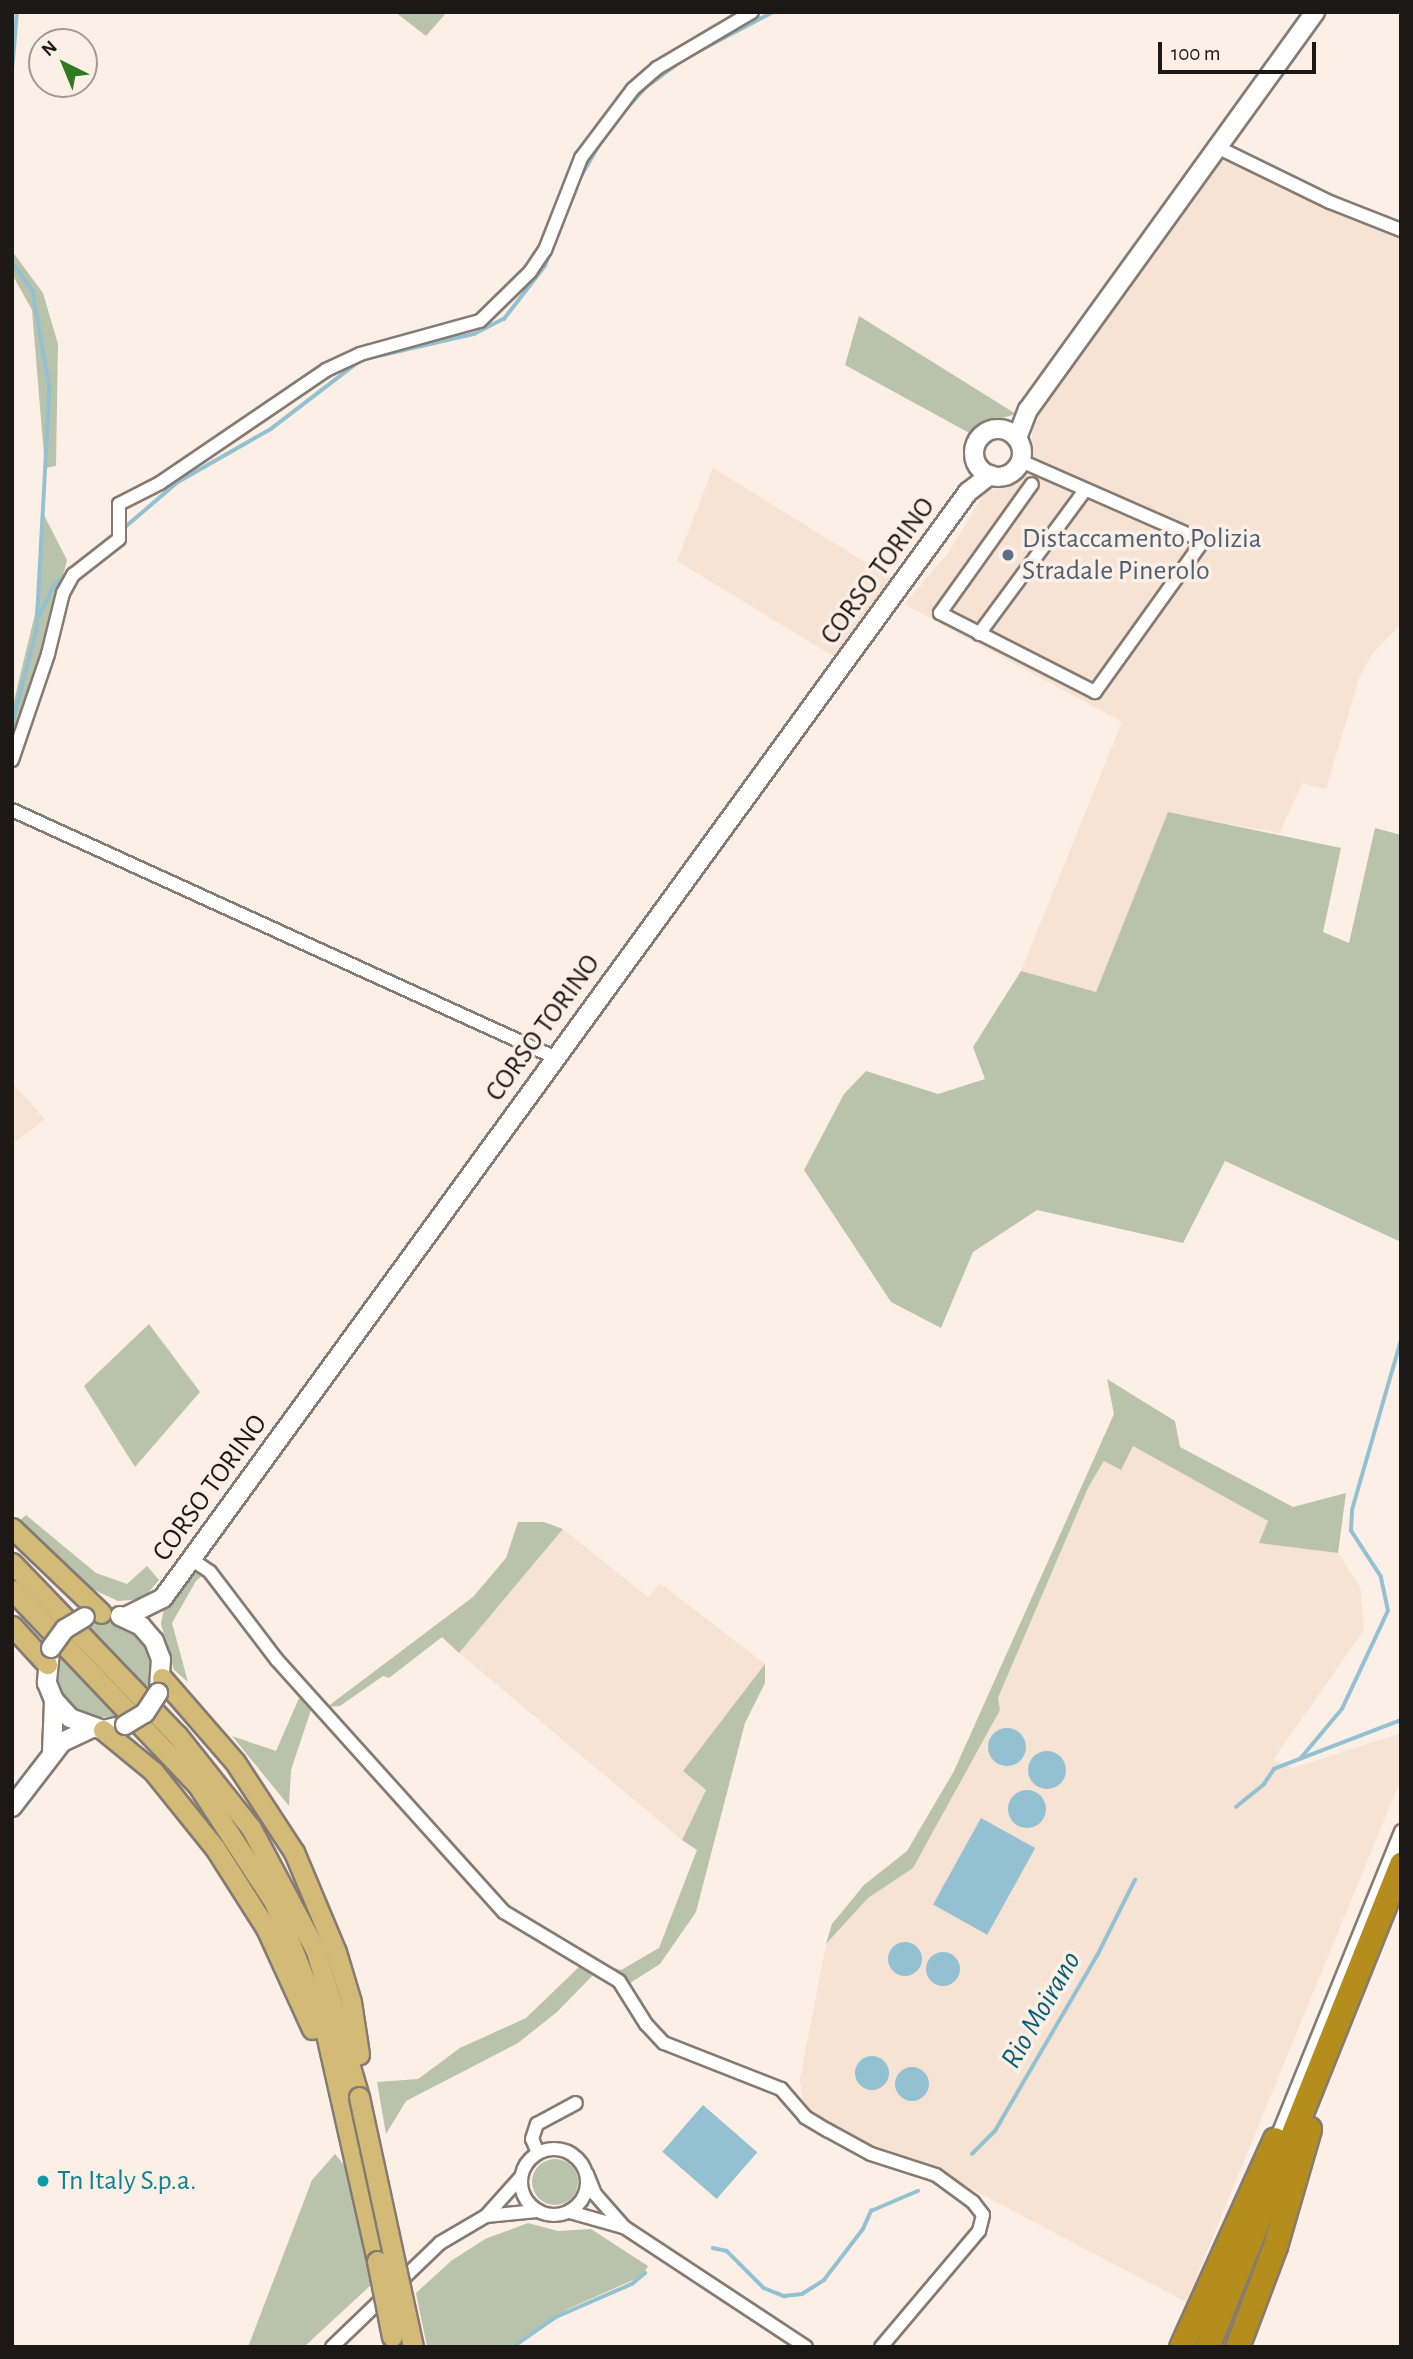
<!DOCTYPE html>
<style>
body{margin:0}
#map{position:relative;width:1413px;height:2359px;overflow:hidden;background:#fcefe6;font-family:"Alegreya Sans",sans-serif}
div>[style]{position:absolute}
[style*='--x']{left:calc(var(--x)*1px);top:calc(var(--y)*1px);width:calc(var(--w)*1px);rotate:calc(var(--a)*1deg)}
.built>*{inset:0;background:#f6e3d4}
.green>*{inset:0;background:#b9c3ac}
.round{border-radius:50%}
.water>*{inset:0;background:#94c1d2;transform-origin:0 0}
.stream>*{height:3.5px;margin:-1.75px;padding:0 1.75px;transform-origin:1.75px;border-radius:1.75px;background:#94c1d2}
.roads{filter:drop-shadow(2px 0 #867b72) drop-shadow(-2px 0 #867b72) drop-shadow(0 2px #867b72) drop-shadow(0 -2px #867b72)}
.street>*{height:12px;margin:-6px;padding:0 6px;transform-origin:6px;border-radius:6px;background:#fff}
.street>.ring{margin:-6px;padding:0;box-sizing:content-box;background:none;border:12px solid #fff;border-radius:50%}
.secondary>*{height:18px;margin:-9px;padding:0 9px;transform-origin:9px;border-radius:9px;background:#fff}
.secondary>.ring{margin:-9px;padding:0;box-sizing:content-box;background:none;border:18px solid #fff;border-radius:50%}
.primary>*{height:19px;margin:-9.5px;padding:0 9.5px;transform-origin:9.5px;border-radius:9.5px;background:#d3bb77}
.highway>*{height:23px;margin:-11.5px;padding:0 11.5px;transform-origin:11.5px;border-radius:11.5px;background:#b58d1d}
.bridges{filter:drop-shadow(2px 0 #867b72) drop-shadow(-2px 0 #867b72) drop-shadow(0 2px #867b72) drop-shadow(0 -2px #867b72)}
.secondary-bridge>*{height:18px;margin:-9px;padding:0 9px;transform-origin:9px;border-radius:9px;background:#fff}
.primary-bridge>*{height:19px;margin:-9.5px;padding:0 9.5px;transform-origin:9.5px;border-radius:9.5px;background:#d3bb77}
.dots>*{width:19px;height:19px;translate:-50% -50%;box-sizing:border-box;border:4px solid #fcefe6;border-radius:50%}
span{translate:-50% -50%;white-space:nowrap;text-align:center;line-height:1.15;-webkit-text-stroke:7px #fcefe6;paint-order:stroke}
.service-label{font-size:28px;color:#4e5e75}
.left{translate:0 -50%;text-align:left}
.street-label{font-size:28px;color:#1c1815}
.culture-label{font-size:28px;color:#0d838f}
.water-label{font-size:30px;color:#026077;font-style:italic}
.frame{position:absolute;inset:0;border:14px solid #1c1815;pointer-events:none}
.north{position:absolute;left:28px;top:28px;width:70px;height:70px;box-sizing:border-box;background:#fcefe6;border:2px solid #a29992;border-radius:50%;rotate:317deg;font-size:19px;font-weight:700;line-height:28px;text-align:center;color:#1c1815}
.north::after{content:'';display:block;margin:auto;width:24px;height:32px;background:#2f791f;clip-path:polygon(50% 0,100% 100%,50% 72%,0 100%)}
.scale{position:absolute;left:1158px;top:42px;width:158px;height:32px;box-sizing:border-box;border:4px solid #1c1815;border-top:0;padding-left:9px;font-size:21px;line-height:24px;white-space:nowrap;color:#1c1815;-webkit-text-stroke:5px #fcefe6;paint-order:stroke}
</style>
<div id="map">
<div class="built">
<i style="clip-path:polygon(1221px 158px,1401px 235px,1401px 624px,1372px 654px,1359px 678px,1326px 789px,1302px 783px,1280px 833px,1168px 813px,1096px 992px,1021px 971px,1122px 722px,904px 604px,949px 552px,985px 491px,1015px 484px,1032px 459px,1032px 421px)"></i>
<i style="clip-path:polygon(713px 468px,897px 582px,838px 659px,677px 561px)"></i>
<i style="clip-path:polygon(12px 1083px,45px 1119px,12px 1144px)"></i>
<i style="clip-path:polygon(1133px 1446px,1268px 1521px,1260px 1543px,1338px 1553px,1360px 1587px,1364px 1630px,1273px 1760px,1293px 1768px,1401px 1733px,1401px 1779px,1186px 2302px,926px 2165px,868px 2145px,810px 2110px,802px 2099px,800px 2079px,826px 1944px,868px 1898px,913px 1867px,1000px 1710px,998px 1699px,1088px 1488px,1105px 1461px)"></i>
<i style="clip-path:polygon(563px 1529px,648px 1597px,660px 1583px,765px 1664px,683px 1771px,706px 1790px,682px 1840px,459px 1653px)"></i>
</div>
<div class="green">
<i style="clip-path:polygon(395px 12px,447px 12px,426px 36px)"></i>
<i style="clip-path:polygon(12px 251px,43px 293px,58px 344px,56px 466px,45px 468px,32px 310px,12px 274px)"></i>
<i style="clip-path:polygon(859px 316px,1016px 414px,988px 422px,973px 435px,845px 365px)"></i>
<i style="clip-path:polygon(44px 515px,67px 560px,40px 665px,12px 745px,12px 709px,35px 614px)"></i>
<i style="clip-path:polygon(1168px 812px,1341px 848px,1323px 932px,1349px 943px,1375px 828px,1401px 835px,1401px 1242px,1225px 1161px,1183px 1243px,1037px 1210px,973px 1252px,941px 1328px,891px 1302px,804px 1170px,844px 1094px,866px 1071px,938px 1094px,985px 1079px,973px 1047px,1021px 971px,1096px 992px)"></i>
<i style="clip-path:polygon(149px 1324px,200px 1392px,135px 1467px,84px 1386px)"></i>
<i style="clip-path:polygon(1107px 1379px,1175px 1421px,1180px 1447px,1293px 1507px,1346px 1493px,1338px 1553px,1259px 1543px,1268px 1521px,1133px 1446px,1121px 1470px,1104px 1461px,1088px 1488px,998px 1698px,1000px 1710px,913px 1868px,868px 1898px,826px 1944px,832px 1924px,864px 1885px,907px 1851px,954px 1771px,1114px 1414px)"></i>
<i style="clip-path:polygon(26px 1515px,96px 1573px,127px 1584px,147px 1566px,159px 1580px,143px 1599px,118px 1601px,86px 1586px,19px 1521px)"></i>
<i style="clip-path:polygon(518px 1522px,544px 1522px,563px 1529px,459px 1653px,442px 1637px,389px 1678px,383px 1676px,340px 1706px,327px 1707px,473px 1597px,506px 1558px)"></i>
<i style="clip-path:polygon(195px 1568px,204px 1574px,196px 1581px,172px 1623px,188px 1682px,174px 1670px,161px 1624px,164px 1608px,186px 1573px)"></i>
<i style="clip-path:polygon(108px 1622px,123px 1626px,146px 1647px,152px 1677px,147px 1692px,85px 1626px)"></i>
<i style="clip-path:polygon(59px 1650px,120px 1716px,90px 1718px,63px 1699px,54px 1668px)"></i>
<i style="clip-path:polygon(765px 1664px,765px 1683px,745px 1723px,696px 1912px,660px 1964px,627px 1985px,595px 1962px,621px 1970px,659px 1948px,697px 1850px,682px 1840px,706px 1790px,683px 1771px)"></i>
<i style="clip-path:polygon(299px 1698px,312px 1707px,291px 1770px,289px 1806px,232px 1736px,276px 1751px)"></i>
<i style="clip-path:polygon(580px 1966px,594px 1974px,557px 2012px,518px 2043px,406px 2101px,386px 2134px,377px 2082px,418px 2079px,460px 2048px,526px 2018px)"></i>
<i style="clip-path:polygon(335px 2154px,344px 2165px,372px 2284px,304px 2347px,248px 2347px,312px 2180px)"></i>
<i class="round" style="left:532px;top:2159px;width:46px;height:46px"></i>
<i style="clip-path:polygon(528px 2223px,558px 2231px,591px 2229px,648px 2266px,642px 2276px,568px 2309px,509px 2347px,427px 2347px,416px 2293px,451px 2261px,485px 2239px)"></i>
</div>
<div class="water">
<i class="round" style="left:988px;top:1728px;width:38px;height:38px"></i>
<i class="round" style="left:1028px;top:1751px;width:38px;height:38px"></i>
<i class="round" style="left:1008px;top:1790px;width:38px;height:38px"></i>
<i style="left:981px;top:1818px;width:62px;height:99px;rotate:29deg"></i>
<i class="round" style="left:888px;top:1942px;width:34px;height:34px"></i>
<i class="round" style="left:926px;top:1952px;width:34px;height:34px"></i>
<i class="round" style="left:855px;top:2056px;width:34px;height:34px"></i>
<i class="round" style="left:895px;top:2067px;width:34px;height:34px"></i>
<i style="left:703px;top:2105px;width:72px;height:62px;rotate:41deg"></i>
</div>
<div class="stream">
<i style="--x:12;--y:71;--w:59;--a:-85.2"></i>
<i style="--x:619;--y:117;--w:39;--a:-48"></i>
<i style="--x:645;--y:88;--w:49;--a:-36.6"></i>
<i style="--x:684;--y:59;--w:101;--a:-27.8"></i>
<i style="--x:12;--y:262;--w:36;--a:54"></i>
<i style="--x:33;--y:291;--w:98;--a:80.1"></i>
<i style="--x:50;--y:388;--w:242;--a:93.1"></i>
<i style="--x:37;--y:630;--w:100;--a:104.5"></i>
<i style="--x:124;--y:528;--w:71;--a:-40.4"></i>
<i style="--x:178;--y:482;--w:107;--a:-29.7"></i>
<i style="--x:271;--y:429;--w:113;--a:-37.5"></i>
<i style="--x:361;--y:360;--w:116;--a:-13"></i>
<i style="--x:474;--y:334;--w:34;--a:-27"></i>
<i style="--x:504;--y:319;--w:67;--a:-52.3"></i>
<i style="--x:545;--y:266;--w:95;--a:-68.3"></i>
<i style="--x:580;--y:178;--w:44;--a:-59.9"></i>
<i style="--x:39;--y:616;--w:34;--a:-64"></i>
<i style="--x:54;--y:585;--w:55;--a:-39.8"></i>
<i style="--x:1300;--y:1759;--w:65;--a:-50"></i>
<i style="--x:1342;--y:1709;--w:108;--a:-64.9"></i>
<i style="--x:1388;--y:1611;--w:35;--a:-102"></i>
<i style="--x:1381;--y:1577;--w:55;--a:-123.1"></i>
<i style="--x:1351;--y:1531;--w:21;--a:-87"></i>
<i style="--x:1352;--y:1510;--w:177;--a:-73.9"></i>
<i style="--x:1236;--y:1807;--w:36;--a:-39"></i>
<i style="--x:1264;--y:1784;--w:18;--a:-56"></i>
<i style="--x:1274;--y:1769;--w:136;--a:-21.1"></i>
<i style="--x:972;--y:2154;--w:33;--a:-45"></i>
<i style="--x:995;--y:2131;--w:203;--a:-59.8"></i>
<i style="--x:1097;--y:1956;--w:85;--a:-63.4"></i>
<i style="--x:713;--y:2248;--w:14;--a:12"></i>
<i style="--x:727;--y:2251;--w:52;--a:45"></i>
<i style="--x:764;--y:2288;--w:22;--a:22"></i>
<i style="--x:784;--y:2296;--w:18;--a:-6"></i>
<i style="--x:802;--y:2294;--w:26;--a:-32"></i>
<i style="--x:824;--y:2280;--w:64;--a:-52.6"></i>
<i style="--x:863;--y:2229;--w:20;--a:-66"></i>
<i style="--x:871;--y:2211;--w:51;--a:-23.1"></i>
<i style="--x:513;--y:2347;--w:52;--a:-34.9"></i>
<i style="--x:556;--y:2317;--w:83;--a:-23.5"></i>
<i style="--x:632;--y:2284;--w:17;--a:-40"></i>
</div>
<div class="roads">
<div class="street">
<i style="--x:1215;--y:146;--w:128;--a:26"></i>
<i style="--x:1330;--y:202;--w:76;--a:21.5"></i>
<i style="--x:1021;--y:461;--w:199;--a:23.7"></i>
<i style="--x:1203;--y:541;--w:186;--a:125.6"></i>
<i style="--x:1095;--y:692;--w:174;--a:-153"></i>
<i style="--x:940;--y:613;--w:158;--a:-54.5"></i>
<i style="--x:979;--y:634;--w:179;--a:-53.6"></i>
<i style="--x:12;--y:760;--w:112;--a:-71.2"></i>
<i style="--x:48;--y:654;--w:63;--a:-76.2"></i>
<i style="--x:63;--y:593;--w:21;--a:-61"></i>
<i style="--x:73;--y:575;--w:58;--a:-38"></i>
<i style="--x:119;--y:539;--w:35;--a:-90"></i>
<i style="--x:119;--y:504;--w:46;--a:-27.1"></i>
<i style="--x:160;--y:483;--w:201;--a:-34.2"></i>
<i style="--x:326;--y:370;--w:38;--a:-25"></i>
<i style="--x:360;--y:354;--w:124;--a:-15.4"></i>
<i style="--x:480;--y:321;--w:70;--a:-44.4"></i>
<i style="--x:530;--y:272;--w:27;--a:-56"></i>
<i style="--x:545;--y:250;--w:99;--a:-68.6"></i>
<i style="--x:581;--y:158;--w:86;--a:-53"></i>
<i style="--x:633;--y:89;--w:32;--a:-41"></i>
<i style="--x:657;--y:68;--w:110;--a:-30.5"></i>
<i style="--x:12;--y:810;--w:596;--a:24.5"></i>
<i style="--x:191;--y:1559;--w:23;--a:34"></i>
<i style="--x:210;--y:1572;--w:111;--a:52.7"></i>
<i style="--x:277;--y:1660;--w:339;--a:48"></i>
<i style="--x:504;--y:1912;--w:134;--a:31"></i>
<i style="--x:619;--y:1981;--w:51;--a:57.9"></i>
<i style="--x:646;--y:2024;--w:26;--a:47"></i>
<i style="--x:664;--y:2043;--w:126;--a:21.5"></i>
<i style="--x:781;--y:2089;--w:37;--a:49"></i>
<i style="--x:805;--y:2117;--w:26;--a:31"></i>
<i style="--x:827;--y:2130;--w:50;--a:28.6"></i>
<i style="--x:871;--y:2154;--w:68;--a:17.9"></i>
<i style="--x:936;--y:2175;--w:46;--a:36.1"></i>
<i style="--x:973;--y:2202;--w:16;--a:52"></i>
<i style="--x:983;--y:2215;--w:16;--a:104"></i>
<i style="--x:979;--y:2231;--w:152;--a:130.2"></i>
<i style="--x:1277;--y:2137;--w:330;--a:-67.9"></i>
<i class="ring" style="left:521px;top:2149px;width:54px;height:54px"></i>
<i style="--x:538;--y:2153;--w:15;--a:-113"></i>
<i style="--x:532;--y:2139;--w:16;--a:-72"></i>
<i style="--x:537;--y:2124;--w:44;--a:-28.3"></i>
<i style="--x:587;--y:2174;--w:22;--a:68"></i>
<i style="--x:595;--y:2194;--w:44;--a:48.7"></i>
<i style="--x:624;--y:2227;--w:218;--a:33.4"></i>
<i style="--x:570;--y:2212;--w:55;--a:15.8"></i>
<i style="--x:486;--y:2216;--w:51;--a:-5.6"></i>
<i style="--x:332;--y:2347;--w:150;--a:-43.9"></i>
<i style="--x:440;--y:2243;--w:53;--a:-30.4"></i>
<i style="--x:486;--y:2216;--w:52;--a:-48.1"></i>
</div>
<div class="secondary">
<i class="ring" style="left:974px;top:429px;width:30px;height:30px"></i>
<i style="--x:1017;--y:438;--w:30;--a:-69"></i>
<i style="--x:1028;--y:410;--w:491;--a:-54.2"></i>
<i style="--x:120;--y:1616;--w:23;--a:25"></i>
<i style="--x:141;--y:1626;--w:20;--a:49"></i>
<i style="--x:154;--y:1641;--w:19;--a:69"></i>
<i style="--x:161;--y:1659;--w:31;--a:94"></i>
<i style="--x:125;--y:1617;--w:42;--a:-26.6"></i>
<i style="--x:163;--y:1598;--w:1368;--a:-53.95"></i>
<i style="--x:968;--y:492;--w:28;--a:-38"></i>
<i style="--x:50;--y:1652;--w:31;--a:96"></i>
<i style="--x:47;--y:1683;--w:18;--a:68"></i>
<i style="--x:54;--y:1700;--w:24;--a:48"></i>
<i style="--x:70;--y:1718;--w:35;--a:20"></i>
<i style="--x:103;--y:1730;--w:23;--a:-13"></i>
<i style="--x:52;--y:1753;--w:53;--a:-87.8"></i>
<i style="--x:12;--y:1807;--w:82;--a:-52.4"></i>
<i style="--x:62;--y:1742;--w:33;--a:-25"></i>
</div>
<div class="primary">
<i style="--x:12;--y:1528;--w:123;--a:43.7"></i>
<i style="--x:12;--y:1563;--w:240;--a:46.2"></i>
<i style="--x:178;--y:1736;--w:117;--a:51.6"></i>
<i style="--x:251;--y:1828;--w:139;--a:62.1"></i>
<i style="--x:316;--y:1951;--w:152;--a:73.6"></i>
<i style="--x:12;--y:1590;--w:268;--a:46.4"></i>
<i style="--x:197;--y:1784;--w:141;--a:56.9"></i>
<i style="--x:274;--y:1902;--w:142;--a:68.5"></i>
<i style="--x:326;--y:2034;--w:233;--a:77.3"></i>
<i style="--x:12;--y:1626;--w:52;--a:47.4"></i>
<i style="--x:162;--y:1678;--w:111;--a:49"></i>
<i style="--x:235;--y:1762;--w:108;--a:56.8"></i>
<i style="--x:294;--y:1852;--w:108;--a:67.2"></i>
<i style="--x:336;--y:1952;--w:52;--a:73.3"></i>
<i style="--x:351;--y:2002;--w:53;--a:81.3"></i>
<i style="--x:103;--y:1730;--w:65;--a:39.4"></i>
<i style="--x:153;--y:1771;--w:99;--a:51.2"></i>
<i style="--x:215;--y:1848;--w:95;--a:57.5"></i>
<i style="--x:266;--y:1928;--w:111;--a:65.5"></i>
</div>
<div class="highway">
<i style="--x:1181;--y:2347;--w:228;--a:-65.7"></i>
<i style="--x:1207;--y:2347;--w:521;--a:-68.12"></i>
<i style="--x:1237;--y:2347;--w:108;--a:-69.4"></i>
<i style="--x:1275;--y:2246;--w:122;--a:-73.8"></i>
</div>
</div>
<div class="bridges">
<div class="secondary-bridge">
<i style="--x:51;--y:1648;--w:24;--a:-54"></i>
<i style="--x:65;--y:1629;--w:23;--a:-31"></i>
<i style="--x:125;--y:1725;--w:23;--a:-31"></i>
<i style="--x:145;--y:1713;--w:24;--a:-57"></i>
</div>
<div class="primary-bridge">
<i style="--x:359;--y:2097;--w:256;--a:77.8"></i>
<i style="--x:377;--y:2261;--w:77;--a:78.8"></i>
</div>
</div>
<div class="dots">
<i style="left:1008px;top:555px;background:#5c6f8a"></i>
<i style="left:43px;top:2181px;background:#0f9aa8"></i>
</div>
<div class="service-label">
<span class="left" style="left:1022px;top:555px">Distaccamento Polizia<br>Stradale Pinerolo</span>
</div>
<div class="street-label">
<span style="left:878px;top:571px;rotate:-54deg">CORSO TORINO</span>
<span style="left:543px;top:1028px;rotate:-54deg">CORSO TORINO</span>
<span style="left:210px;top:1488px;rotate:-54deg">CORSO TORINO</span>
</div>
<div class="culture-label">
<span class="left" style="left:57px;top:2181px">Tn Italy S.p.a.</span>
</div>
<div class="water-label">
<span style="left:1041px;top:2010px;rotate:-60deg">Rio Moirano</span>
</div>
<div class="frame"></div>
<div class="north">N</div>
<div class="scale">100 m</div>
</div>
